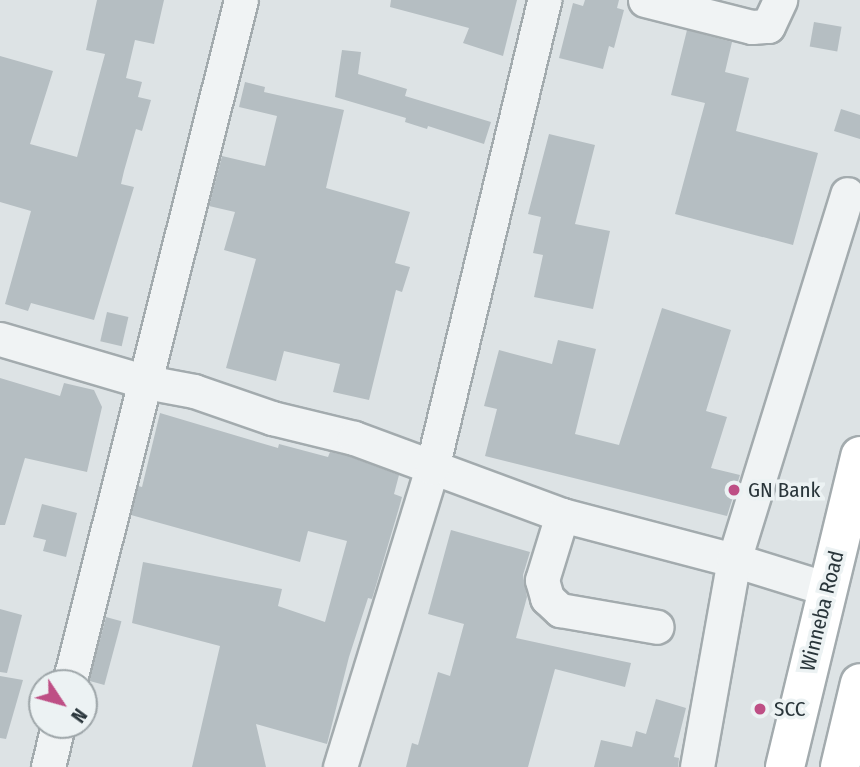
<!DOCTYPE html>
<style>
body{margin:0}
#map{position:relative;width:860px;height:767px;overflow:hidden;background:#dde3e5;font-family:"Fira Sans Condensed",sans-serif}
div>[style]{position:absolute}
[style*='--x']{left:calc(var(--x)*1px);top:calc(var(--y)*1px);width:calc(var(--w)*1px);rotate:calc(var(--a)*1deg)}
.building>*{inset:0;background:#b5bec2;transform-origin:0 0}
.roads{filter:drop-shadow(2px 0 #a3abae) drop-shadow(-2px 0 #a3abae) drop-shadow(0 2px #a3abae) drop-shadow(0 -2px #a3abae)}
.minor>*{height:33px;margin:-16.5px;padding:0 16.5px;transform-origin:16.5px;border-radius:16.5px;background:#f0f3f4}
.highway>*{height:38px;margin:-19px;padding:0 19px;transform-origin:19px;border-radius:19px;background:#fff}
.dots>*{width:19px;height:19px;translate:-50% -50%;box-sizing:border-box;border:4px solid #ecf2f3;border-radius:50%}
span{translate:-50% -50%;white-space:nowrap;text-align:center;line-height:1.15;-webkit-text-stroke:7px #ecf2f3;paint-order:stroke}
.poi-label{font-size:21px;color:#29353a}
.left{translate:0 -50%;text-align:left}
.street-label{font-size:21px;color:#29353a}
.north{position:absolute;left:28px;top:669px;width:70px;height:70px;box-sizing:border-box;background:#ecf2f3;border:2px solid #9ea6a9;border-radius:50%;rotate:126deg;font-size:19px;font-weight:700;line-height:28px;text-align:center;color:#29353a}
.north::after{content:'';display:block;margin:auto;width:24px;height:32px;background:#be4f85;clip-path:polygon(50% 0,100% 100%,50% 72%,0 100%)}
</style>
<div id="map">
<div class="building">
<i style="clip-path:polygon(97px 0,164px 0,154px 44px,135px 40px,126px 78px,142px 82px,138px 97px,151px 100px,142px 131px,136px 129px,124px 171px,121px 184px,134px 187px,94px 320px,31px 303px,28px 311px,5px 304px,31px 211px,0 202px,0 56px,53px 71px,30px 144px,77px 157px,105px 54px,86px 50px)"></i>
<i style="clip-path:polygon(391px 0,517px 0,503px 56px,463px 43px,469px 28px,390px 7px)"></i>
<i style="clip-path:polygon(585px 0,619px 0,617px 8px,624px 10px,614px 48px,609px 46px,603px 69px,559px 58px,573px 3px,583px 6px)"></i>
<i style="left:814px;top:22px;width:28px;height:25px;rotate:10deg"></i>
<i style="clip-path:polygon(687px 30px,732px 42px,725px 72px,749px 78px,736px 131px,818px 153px,793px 245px,675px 214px,705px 103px,671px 95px)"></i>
<i style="clip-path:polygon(342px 50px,361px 52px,358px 74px,407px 89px,405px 96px,491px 122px,484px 144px,428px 126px,427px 129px,405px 122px,406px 118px,335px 97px)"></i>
<i style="clip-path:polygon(245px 82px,265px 87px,264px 92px,344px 110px,326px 188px,410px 212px,395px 263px,410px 267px,402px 292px,396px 290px,369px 400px,333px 392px,340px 364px,284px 351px,276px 381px,226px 368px,256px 259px,224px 250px,235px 212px,209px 206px,222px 156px,265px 166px,277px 116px,239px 107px)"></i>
<i style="clip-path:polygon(841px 109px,860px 115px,860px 139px,834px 131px)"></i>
<i style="clip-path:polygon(549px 134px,595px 145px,575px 224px,610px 231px,593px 309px,534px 297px,543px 255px,533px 253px,541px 217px,528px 214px)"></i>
<i style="clip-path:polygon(662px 308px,731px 330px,706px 411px,727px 417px,711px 468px,740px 475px,727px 516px,485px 456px,497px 409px,484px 406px,499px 350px,552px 364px,558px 340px,596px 349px,575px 434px,619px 445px)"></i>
<i style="left:107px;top:312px;width:22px;height:30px;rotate:13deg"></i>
<i style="clip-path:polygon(0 378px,60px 396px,64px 383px,94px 390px,102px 407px,87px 472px,25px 458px,5px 525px,0 525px)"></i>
<i style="clip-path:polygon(160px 413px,278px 448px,279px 444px,328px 457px,330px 452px,348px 456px,399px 475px,394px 494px,402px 497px,399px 508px,372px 599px,368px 598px,349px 657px,327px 744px,256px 724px,266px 767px,192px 767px,220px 646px,132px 623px,143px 562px,282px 589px,278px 606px,325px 622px,347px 541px,308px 531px,300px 562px,131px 515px,138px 486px,142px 487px)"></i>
<i style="clip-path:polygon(42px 504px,77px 513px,66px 557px,43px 551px,46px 540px,33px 537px)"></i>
<i style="clip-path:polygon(451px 530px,530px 552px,523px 575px,527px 597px,516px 638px,631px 663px,625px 687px,555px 669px,528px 767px,406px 767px,412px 743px,418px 745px,438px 672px,450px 676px,464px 624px,428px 614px)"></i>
<i style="clip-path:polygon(0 609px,22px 615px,7px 673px,0 672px)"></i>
<i style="left:106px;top:617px;width:16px;height:66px;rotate:15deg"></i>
<i style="clip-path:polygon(0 676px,23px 680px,6px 739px,0 738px)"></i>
<i style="clip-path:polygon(656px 699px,686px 708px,674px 757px,679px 758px,678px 767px,594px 767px,601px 740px,632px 747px,636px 731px,646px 734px)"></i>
</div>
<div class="roads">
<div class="minor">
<i style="--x:645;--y:0;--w:110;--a:14.2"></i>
<i style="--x:752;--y:27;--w:16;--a:-4"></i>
<i style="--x:768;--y:26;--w:29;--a:-65"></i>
<i style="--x:0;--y:339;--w:152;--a:16.4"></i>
<i style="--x:146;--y:382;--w:49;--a:10.6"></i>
<i style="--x:194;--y:391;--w:83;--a:19.1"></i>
<i style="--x:272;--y:418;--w:84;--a:13.7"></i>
<i style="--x:354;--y:438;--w:222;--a:20.3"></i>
<i style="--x:562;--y:515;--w:178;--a:14.7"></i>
<i style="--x:734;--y:560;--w:97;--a:17.3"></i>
<i style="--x:562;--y:515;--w:68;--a:107.1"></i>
<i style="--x:542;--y:580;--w:19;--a:74"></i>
<i style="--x:547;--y:598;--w:18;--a:43"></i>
<i style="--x:560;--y:610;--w:98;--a:9.9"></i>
<i style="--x:69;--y:683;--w:704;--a:-75.87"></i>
<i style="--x:48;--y:767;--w:43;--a:-76.6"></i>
<i style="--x:340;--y:767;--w:313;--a:-72.9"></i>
<i style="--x:432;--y:468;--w:481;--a:-76.5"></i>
<i style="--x:697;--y:767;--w:210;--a:-79.9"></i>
<i style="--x:734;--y:560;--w:383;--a:-72.8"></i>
</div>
<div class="highway">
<i style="--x:785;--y:767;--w:320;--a:-76.4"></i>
<i style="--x:840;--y:767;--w:86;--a:-76.6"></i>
</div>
</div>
<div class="dots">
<i style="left:734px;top:490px;background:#be4f85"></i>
<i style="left:760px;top:709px;background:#be4f85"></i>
</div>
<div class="poi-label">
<span class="left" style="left:748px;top:490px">GN Bank</span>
<span class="left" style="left:774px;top:709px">SCC</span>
</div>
<div class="street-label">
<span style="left:822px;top:611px;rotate:-76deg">Winneba Road</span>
</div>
<div class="north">N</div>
</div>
